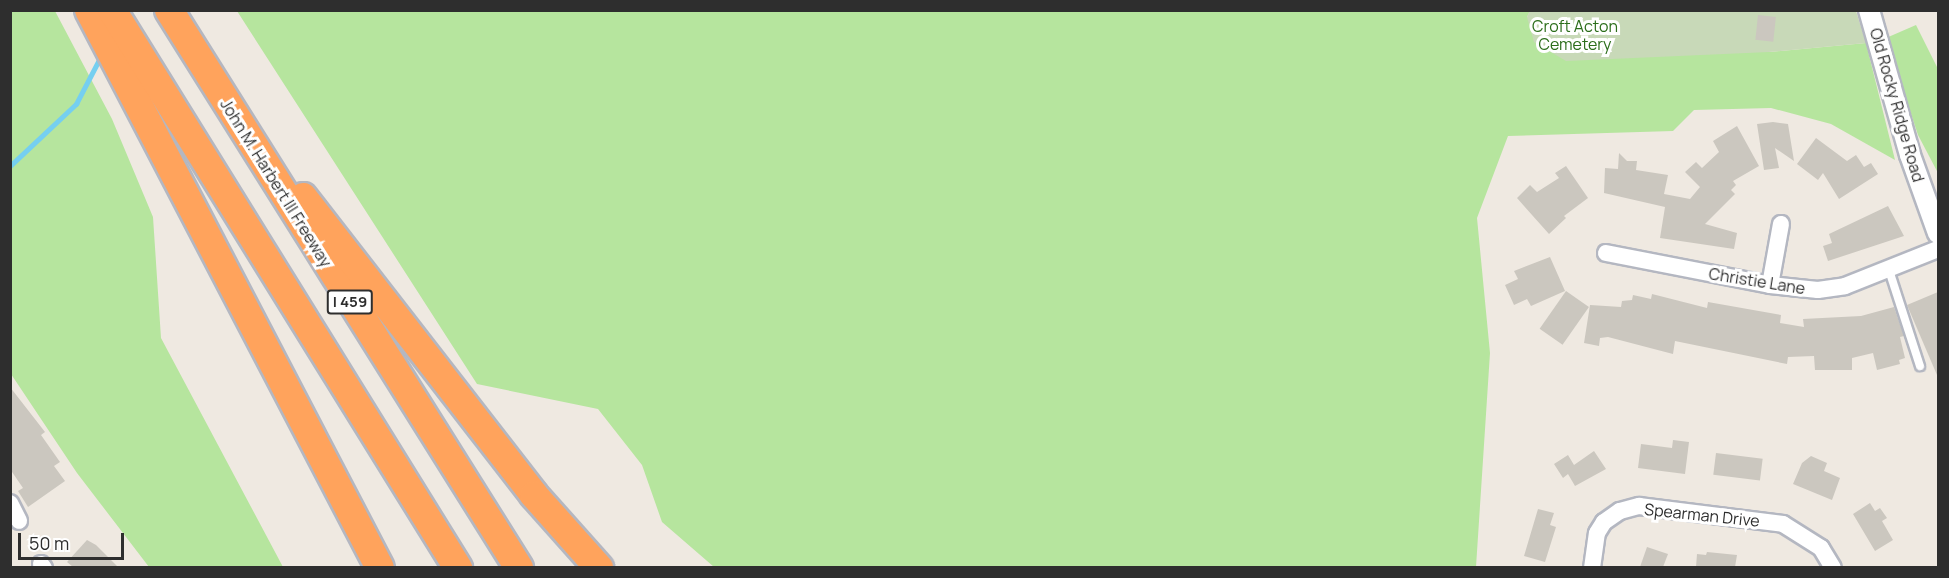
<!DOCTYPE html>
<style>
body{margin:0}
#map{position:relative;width:1949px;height:578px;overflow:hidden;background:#efe9e1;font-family:Manrope,sans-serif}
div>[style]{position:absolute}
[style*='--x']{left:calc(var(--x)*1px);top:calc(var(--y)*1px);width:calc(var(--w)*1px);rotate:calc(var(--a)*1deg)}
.green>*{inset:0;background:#b6e59e}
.cemetery>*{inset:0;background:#c8d9b8}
.stream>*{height:4.5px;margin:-2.25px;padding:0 2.25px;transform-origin:2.25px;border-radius:2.25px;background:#75cff0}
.building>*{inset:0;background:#cbc7bf;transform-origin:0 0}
.roads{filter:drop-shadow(2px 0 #b4b7c1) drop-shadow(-2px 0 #b4b7c1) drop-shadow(0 2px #b4b7c1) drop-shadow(0 -2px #b4b7c1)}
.service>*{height:8px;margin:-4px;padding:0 4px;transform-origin:4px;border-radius:4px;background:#fff}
.minor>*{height:16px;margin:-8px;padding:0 8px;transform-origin:8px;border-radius:8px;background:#fff}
.tertiary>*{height:20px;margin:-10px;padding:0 10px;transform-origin:10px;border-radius:10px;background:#fff}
.motorway>*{height:28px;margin:-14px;padding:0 14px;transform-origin:14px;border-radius:14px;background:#ffa35c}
span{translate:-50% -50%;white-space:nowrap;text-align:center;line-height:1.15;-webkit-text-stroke:6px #fff;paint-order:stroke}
.shield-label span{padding:2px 4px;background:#fff;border:2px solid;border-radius:4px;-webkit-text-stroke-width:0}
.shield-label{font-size:15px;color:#2e2e2e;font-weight:700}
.park-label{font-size:16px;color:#2c6e1b}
.street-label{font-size:16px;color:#2e2e2e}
.frame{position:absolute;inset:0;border:12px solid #2e2e2e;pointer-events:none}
.scale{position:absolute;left:18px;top:533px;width:106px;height:27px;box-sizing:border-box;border:3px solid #2e2e2e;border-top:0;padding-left:8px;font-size:18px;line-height:21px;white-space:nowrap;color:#2e2e2e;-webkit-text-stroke:4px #fff;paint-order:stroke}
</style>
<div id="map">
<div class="green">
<i style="clip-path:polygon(10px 11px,55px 11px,112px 119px,153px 217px,161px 338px,283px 567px,149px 567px,77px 473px,11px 374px)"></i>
<i style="clip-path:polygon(237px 11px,1530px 11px,1527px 17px,1769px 52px,1866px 43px,1895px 160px,1831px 124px,1771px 108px,1694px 110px,1673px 131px,1508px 136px,1477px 218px,1490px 353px,1476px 567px,714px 567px,662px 522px,642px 465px,598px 409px,477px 384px)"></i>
<i style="clip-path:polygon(1916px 25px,1938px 69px,1938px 173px,1918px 135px,1886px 38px)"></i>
</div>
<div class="cemetery">
<i style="clip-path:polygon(1530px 10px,1856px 11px,1866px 43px,1769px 52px,1566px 61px,1534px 42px,1527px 17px)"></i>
</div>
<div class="stream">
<i style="--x:10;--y:166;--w:91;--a:-43.2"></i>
<i style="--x:76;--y:104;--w:54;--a:-62.5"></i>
</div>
<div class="building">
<i style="left:1758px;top:15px;width:18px;height:25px;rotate:6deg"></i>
<i style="clip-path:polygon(1773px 122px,1788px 124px,1794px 161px,1775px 148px,1779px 168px,1764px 170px,1757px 124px)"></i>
<i style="clip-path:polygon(1737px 126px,1759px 166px,1733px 181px,1736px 185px,1731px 190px,1735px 194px,1705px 224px,1737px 233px,1734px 249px,1660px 238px,1665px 207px,1604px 193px,1605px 168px,1618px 169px,1619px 153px,1627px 161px,1637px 161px,1636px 170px,1668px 175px,1664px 194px,1690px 199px,1700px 187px,1685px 172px,1696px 162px,1702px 168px,1719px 152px,1713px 141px)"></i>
<i style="clip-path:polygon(1816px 138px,1847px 161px,1856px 155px,1864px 167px,1871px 163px,1878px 174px,1839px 199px,1823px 173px,1818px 180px,1797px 164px)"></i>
<i style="clip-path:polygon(1566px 166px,1588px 198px,1564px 216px,1566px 218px,1549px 234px,1517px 198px,1530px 185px,1537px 192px,1559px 178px,1555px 173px)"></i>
<i style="clip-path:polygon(1888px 206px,1904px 236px,1828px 261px,1823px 246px,1832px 243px,1829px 234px)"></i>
<i style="clip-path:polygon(1550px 257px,1565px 291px,1531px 306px,1527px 299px,1514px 305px,1505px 285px,1518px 279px,1514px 271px)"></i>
<i style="left:1566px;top:291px;width:28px;height:46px;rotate:35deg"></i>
<i style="clip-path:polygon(1938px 292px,1938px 374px,1937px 375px,1907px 305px)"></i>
<i style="clip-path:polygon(1652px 294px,1707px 308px,1708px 302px,1781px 315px,1780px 323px,1804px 327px,1803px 319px,1861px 316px,1894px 307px,1904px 336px,1900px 337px,1905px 358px,1899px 360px,1900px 364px,1877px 370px,1873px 353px,1852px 358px,1852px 370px,1815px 370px,1814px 356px,1788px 357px,1787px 364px,1675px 341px,1673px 354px,1608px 337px,1600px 338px,1599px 346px,1584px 343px,1590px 305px,1621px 307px,1622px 301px,1632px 300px,1633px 295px,1651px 299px)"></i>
<i style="clip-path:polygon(10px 387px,45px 432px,41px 435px,60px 462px,54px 466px,65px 481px,28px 507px,18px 491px,23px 488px,10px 469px)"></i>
<i style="clip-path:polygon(1673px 440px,1689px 442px,1685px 474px,1638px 468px,1641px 444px,1672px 448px)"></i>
<i style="clip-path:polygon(1594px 451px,1606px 469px,1575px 486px,1568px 474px,1563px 478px,1554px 464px,1568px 455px,1574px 465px)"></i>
<i style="left:1716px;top:453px;width:47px;height:22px;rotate:7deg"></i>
<i style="clip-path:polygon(1811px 456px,1827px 463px,1824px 471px,1840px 478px,1832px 500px,1793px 484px,1802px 463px)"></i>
<i style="clip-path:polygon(1870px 503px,1875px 511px,1880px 508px,1887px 518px,1882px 521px,1893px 540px,1875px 551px,1853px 514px)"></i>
<i style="clip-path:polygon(1538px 509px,1554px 513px,1550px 525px,1556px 527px,1545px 562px,1524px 556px)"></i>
<i style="clip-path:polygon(87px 540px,96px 545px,118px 567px,73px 567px,67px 562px)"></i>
<i style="clip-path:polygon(1647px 547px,1668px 554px,1663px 567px,1640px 567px)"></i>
<i style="clip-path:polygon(1707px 552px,1737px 555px,1735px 567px,1696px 567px,1697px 554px,1706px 555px)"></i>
</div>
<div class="roads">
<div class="service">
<i style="--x:1889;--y:270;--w:101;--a:72.1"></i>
</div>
<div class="minor">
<i style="--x:1606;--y:253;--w:167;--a:11"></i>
<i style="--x:1770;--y:285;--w:48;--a:5.9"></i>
<i style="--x:1818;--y:290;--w:27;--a:-8"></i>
<i style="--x:1845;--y:286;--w:100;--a:-21.7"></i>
<i style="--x:1770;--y:285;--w:62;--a:-79.8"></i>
<i style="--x:10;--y:503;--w:20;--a:63"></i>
<i style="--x:41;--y:564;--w:5;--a:53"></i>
<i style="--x:1592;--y:568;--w:35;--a:-82"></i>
<i style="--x:1597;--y:533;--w:13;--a:-58"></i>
<i style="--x:1604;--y:522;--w:19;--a:-35"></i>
<i style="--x:1620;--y:511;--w:20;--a:-15"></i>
<i style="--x:1639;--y:506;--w:145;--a:7.1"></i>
<i style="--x:1783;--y:524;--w:45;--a:32.3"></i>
<i style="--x:1821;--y:548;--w:23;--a:59"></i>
</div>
<div class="tertiary">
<i style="--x:1869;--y:10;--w:151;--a:74.2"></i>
<i style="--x:1910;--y:155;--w:83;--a:70.3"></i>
</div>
<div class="motorway">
<i style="--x:89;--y:10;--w:629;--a:62.46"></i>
<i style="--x:112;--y:10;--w:657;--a:58.2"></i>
<i style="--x:169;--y:10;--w:659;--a:57.9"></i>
<i style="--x:303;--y:197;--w:377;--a:52.2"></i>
<i style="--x:534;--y:495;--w:98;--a:48.3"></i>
</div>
</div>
<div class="shield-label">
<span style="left:350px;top:302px">I 459</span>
</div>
<div class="park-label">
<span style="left:1575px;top:35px">Croft Acton<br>Cemetery</span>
</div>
<div class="street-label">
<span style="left:1897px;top:105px;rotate:74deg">Old Rocky Ridge Road</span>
<span style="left:276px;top:183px;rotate:58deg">John M. Harbert III Freeway</span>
<span style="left:1757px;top:281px;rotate:9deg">Christie Lane</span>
<span style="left:1702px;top:515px;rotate:6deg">Spearman Drive</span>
</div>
<div class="frame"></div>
<div class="scale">50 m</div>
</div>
